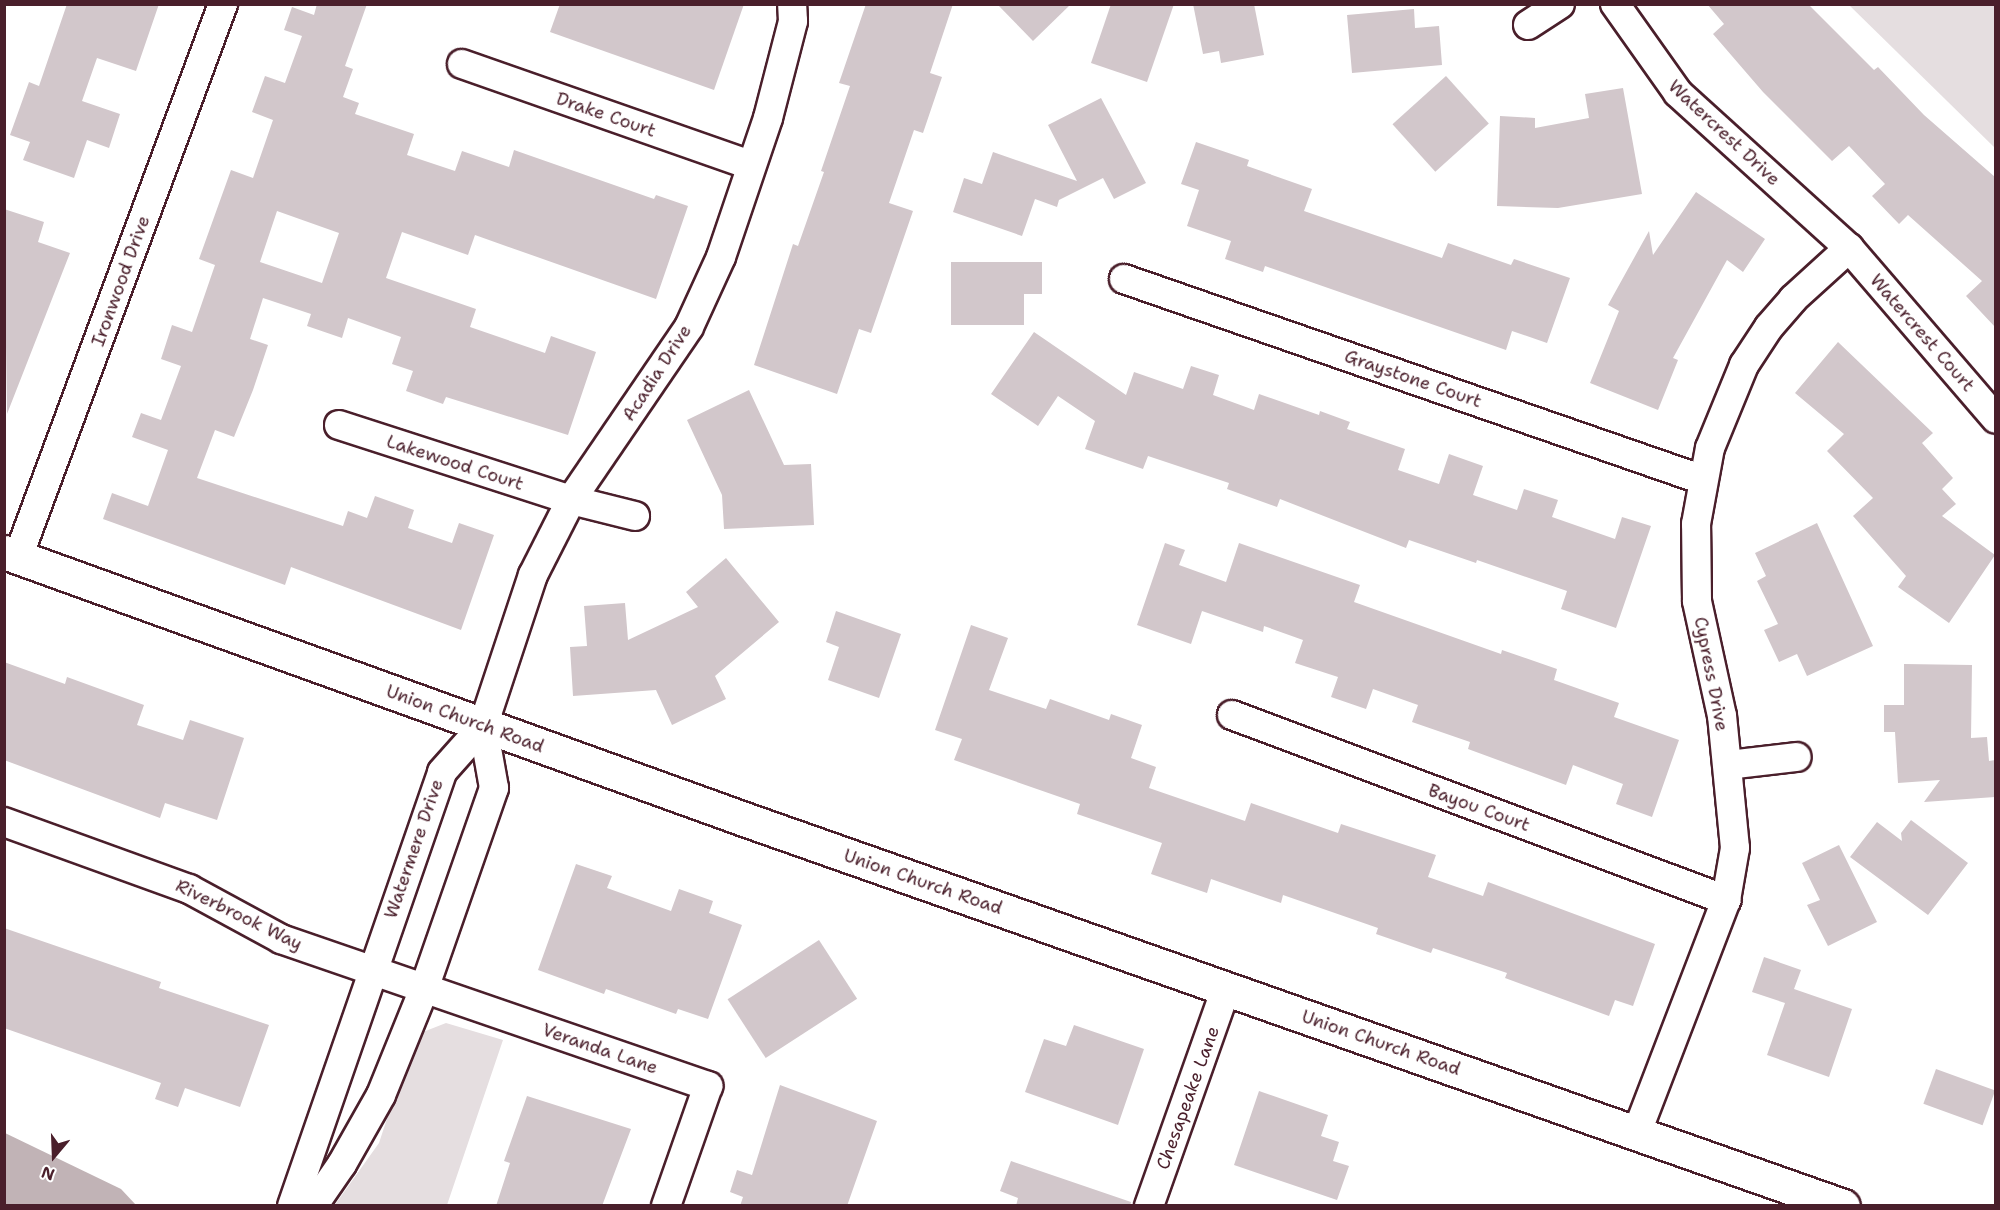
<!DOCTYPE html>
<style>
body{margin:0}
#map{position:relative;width:2000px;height:1210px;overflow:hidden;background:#fff;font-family:"Shantell Sans",sans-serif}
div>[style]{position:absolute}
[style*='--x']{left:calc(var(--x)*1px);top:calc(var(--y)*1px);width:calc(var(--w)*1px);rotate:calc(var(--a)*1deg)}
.green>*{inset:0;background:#e5dee0}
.water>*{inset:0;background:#c1b3b6}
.building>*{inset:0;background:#d2c7cb;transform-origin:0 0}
.roads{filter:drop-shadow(2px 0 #4a1f2b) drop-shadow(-2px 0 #4a1f2b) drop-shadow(0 2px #4a1f2b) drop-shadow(0 -2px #4a1f2b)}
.minor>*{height:28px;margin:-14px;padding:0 14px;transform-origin:14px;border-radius:14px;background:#fff}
.tertiary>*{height:33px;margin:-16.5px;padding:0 16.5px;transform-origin:16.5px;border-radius:16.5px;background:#fff}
span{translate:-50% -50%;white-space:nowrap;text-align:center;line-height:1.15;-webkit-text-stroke:4.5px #fff;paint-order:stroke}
.street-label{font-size:18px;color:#4a1f2b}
.frame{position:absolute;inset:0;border:6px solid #4a1f2b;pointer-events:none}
.north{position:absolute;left:24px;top:1126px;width:60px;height:60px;-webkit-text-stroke:4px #fff;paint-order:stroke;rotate:199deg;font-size:16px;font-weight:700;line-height:24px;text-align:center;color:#4a1f2b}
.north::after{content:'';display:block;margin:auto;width:21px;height:27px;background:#4a1f2b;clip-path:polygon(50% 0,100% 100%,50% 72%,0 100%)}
</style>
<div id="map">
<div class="green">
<i style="clip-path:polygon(1849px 5px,1995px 5px,1995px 148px)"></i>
<i style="clip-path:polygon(446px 1023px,503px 1040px,447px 1205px,334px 1206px,379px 1143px,404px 1067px,423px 1032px)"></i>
</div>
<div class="water">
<i style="clip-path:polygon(5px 1133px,121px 1189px,136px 1205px,5px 1205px)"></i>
</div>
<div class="building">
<i style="clip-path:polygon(67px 4px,159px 4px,136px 71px,97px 58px,82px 101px,120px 114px,109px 148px,87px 140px,74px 178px,23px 160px,30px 142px,10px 135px,29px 82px,39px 86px)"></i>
<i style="clip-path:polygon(evenodd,317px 4px,367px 4px,345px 66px,353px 69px,343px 97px,359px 103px,355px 114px,414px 134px,407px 155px,455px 171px,462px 151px,509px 167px,514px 150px,654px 199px,656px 195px,688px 206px,656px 299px,475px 235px,468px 255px,402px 232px,386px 278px,476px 309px,470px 327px,545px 353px,551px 336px,596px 352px,568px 435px,446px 397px,443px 404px,406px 391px,413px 371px,392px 364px,401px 337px,348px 318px,342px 338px,307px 326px,311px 314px,263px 298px,250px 339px,268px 345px,253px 390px,234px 437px,215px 430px,197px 478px,343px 526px,348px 511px,367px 518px,375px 496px,414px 510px,408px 528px,452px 543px,459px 523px,494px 535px,461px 630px,291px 567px,285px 585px,103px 519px,112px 493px,148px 506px,168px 450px,132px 437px,141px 413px,161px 420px,181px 366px,161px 359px,172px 325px,192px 332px,215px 265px,199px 259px,231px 170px,253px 178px,273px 120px,252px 112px,265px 76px,285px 83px,302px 36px,284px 30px,292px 7px,314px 15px,317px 4px,277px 211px,339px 233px,322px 283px,260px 262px,277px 211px)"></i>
<i style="clip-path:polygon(560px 4px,744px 4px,714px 90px,550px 32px)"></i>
<i style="clip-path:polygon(866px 4px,953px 4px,930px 73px,942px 77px,923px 133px,914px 130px,889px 203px,913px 211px,871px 333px,859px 329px,837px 394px,754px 365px,793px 244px,798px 246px,824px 172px,821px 171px,850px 86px,839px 83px)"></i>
<i style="clip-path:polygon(997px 4px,1071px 4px,1033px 41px)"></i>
<i style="clip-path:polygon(1111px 4px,1174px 4px,1147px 82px,1091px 63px)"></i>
<i style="clip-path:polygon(1193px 4px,1254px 4px,1264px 55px,1221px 63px,1219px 51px,1203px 54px)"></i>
<i style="clip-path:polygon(1707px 4px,1808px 4px,1874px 70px,1878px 67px,1924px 115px,1995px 177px,1995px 327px,1966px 296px,1982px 281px,1908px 215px,1899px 224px,1872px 196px,1885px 184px,1849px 146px,1832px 161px,1763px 92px,1713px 34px,1724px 24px)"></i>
<i style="clip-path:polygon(1414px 9px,1415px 28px,1439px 26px,1442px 65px,1352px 73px,1347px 15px)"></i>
<i style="left:1446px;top:76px;width:64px;height:72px;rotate:48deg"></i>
<i style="clip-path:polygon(1623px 88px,1642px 194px,1558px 208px,1497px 206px,1500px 116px,1535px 118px,1535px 128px,1589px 118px,1585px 94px)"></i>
<i style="clip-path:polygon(1101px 98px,1146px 183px,1114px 199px,1103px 178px,1059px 200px,1057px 207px,1035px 199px,1022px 236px,953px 212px,964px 178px,982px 184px,993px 152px,1077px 181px,1048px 125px)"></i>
<i style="clip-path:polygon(1196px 142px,1249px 160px,1247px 166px,1312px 189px,1304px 211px,1442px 258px,1448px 243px,1511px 265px,1514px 259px,1570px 278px,1547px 343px,1512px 331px,1506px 350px,1265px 266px,1263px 272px,1225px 259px,1231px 241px,1187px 226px,1199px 190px,1181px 184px)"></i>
<i style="clip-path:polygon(1696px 192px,1765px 239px,1743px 272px,1727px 260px,1673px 358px,1678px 360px,1658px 410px,1590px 383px,1619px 311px,1608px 305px,1649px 231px,1653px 255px)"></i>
<i style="clip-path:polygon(4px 209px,44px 222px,38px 242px,70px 253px,7px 414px)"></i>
<i style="clip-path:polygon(951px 262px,1042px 262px,1042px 294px,1024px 294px,1024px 325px,951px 325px)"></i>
<i style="clip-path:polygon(1034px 332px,1126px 395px,1134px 372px,1183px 389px,1191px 366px,1219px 375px,1213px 395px,1254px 410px,1259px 394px,1319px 415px,1320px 411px,1350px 422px,1347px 429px,1405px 449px,1398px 470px,1439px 484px,1449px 454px,1483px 466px,1473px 495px,1517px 510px,1524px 489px,1558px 500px,1552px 517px,1615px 539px,1622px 517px,1651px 526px,1616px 628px,1561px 609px,1567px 591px,1477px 560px,1476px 563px,1409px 540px,1406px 548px,1280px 499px,1277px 507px,1227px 489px,1229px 483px,1148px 456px,1143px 469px,1085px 449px,1095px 421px,1058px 396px,1038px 426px,991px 394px)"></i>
<i style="clip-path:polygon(1838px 342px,1933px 433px,1922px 443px,1953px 478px,1942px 489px,1956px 504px,1942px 516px,1995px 555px,1949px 623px,1898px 587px,1906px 576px,1853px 516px,1873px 498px,1827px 451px,1844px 434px,1795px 393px)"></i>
<i style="clip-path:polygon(749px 390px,784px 465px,811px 464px,814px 525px,724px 529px,722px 495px,687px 420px)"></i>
<i style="clip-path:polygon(1817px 523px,1873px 646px,1807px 676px,1797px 654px,1779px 662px,1764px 630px,1778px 624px,1757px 581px,1766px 576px,1755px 553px)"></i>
<i style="clip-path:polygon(1165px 543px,1185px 550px,1179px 565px,1226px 582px,1239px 543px,1360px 585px,1354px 602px,1501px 654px,1502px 650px,1557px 669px,1554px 680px,1619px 703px,1614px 717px,1679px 740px,1652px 817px,1616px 804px,1623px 784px,1573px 765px,1566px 785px,1468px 749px,1470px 742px,1412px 722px,1418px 705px,1373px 689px,1366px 709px,1331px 697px,1338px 677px,1295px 663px,1303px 640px,1264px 626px,1263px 632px,1202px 611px,1191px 644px,1137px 625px)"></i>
<i style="clip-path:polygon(726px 558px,779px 622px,715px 676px,726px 699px,672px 725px,656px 690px,573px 696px,570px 647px,587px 646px,584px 606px,625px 603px,628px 640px,698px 607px,686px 592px)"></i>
<i style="clip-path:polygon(836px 611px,901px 634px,879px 698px,828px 680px,839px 647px,826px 642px)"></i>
<i style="clip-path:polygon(971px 625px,1008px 638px,989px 690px,1046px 709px,1050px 699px,1109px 720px,1111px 714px,1142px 725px,1131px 758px,1156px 767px,1149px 788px,1245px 821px,1251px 803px,1338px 833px,1341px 824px,1436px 855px,1428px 877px,1483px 896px,1488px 882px,1655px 944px,1633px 1006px,1615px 1000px,1609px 1016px,1505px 978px,1507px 973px,1433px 948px,1431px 953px,1376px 934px,1378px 928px,1283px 895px,1281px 903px,1211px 879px,1207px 893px,1151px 874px,1162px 843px,1077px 814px,1080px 804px,954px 760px,962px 739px,935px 730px)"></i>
<i style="clip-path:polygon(4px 662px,65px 684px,67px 677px,144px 705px,137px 725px,183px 740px,190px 720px,244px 738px,217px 820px,165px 803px,160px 818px,4px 760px)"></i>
<i style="clip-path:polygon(1904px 664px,1972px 665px,1971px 738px,1987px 737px,1989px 761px,1995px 760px,1995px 797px,1924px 802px,1940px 780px,1898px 783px,1895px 732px,1884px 732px,1884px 705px,1904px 705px)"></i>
<i style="clip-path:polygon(1911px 820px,1968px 863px,1928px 915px,1850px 857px,1877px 822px,1902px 841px,1901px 833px)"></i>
<i style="clip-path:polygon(1839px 845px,1877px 922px,1828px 946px,1807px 905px,1820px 900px,1802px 863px)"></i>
<i style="clip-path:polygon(576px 864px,612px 876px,607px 888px,671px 911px,679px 889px,713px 901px,709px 913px,742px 925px,708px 1019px,678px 1009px,676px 1014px,606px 989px,604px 994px,538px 970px)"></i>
<i style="clip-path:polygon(4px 928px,161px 982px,159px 988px,269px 1025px,240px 1107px,185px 1088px,178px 1107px,155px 1099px,161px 1083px,4px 1028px)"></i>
<i style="left:819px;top:940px;width:70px;height:109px;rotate:57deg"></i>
<i style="clip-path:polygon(1764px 957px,1801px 970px,1794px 989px,1852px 1009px,1829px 1077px,1767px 1055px,1785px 1003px,1752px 992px)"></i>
<i style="clip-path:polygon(1074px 1025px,1144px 1049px,1118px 1125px,1025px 1092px,1044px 1039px,1066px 1046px)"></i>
<i style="left:1936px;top:1069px;width:63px;height:37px;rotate:20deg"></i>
<i style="clip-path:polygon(780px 1085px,877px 1121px,847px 1206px,740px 1206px,743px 1197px,730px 1192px,737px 1170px,752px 1175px)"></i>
<i style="clip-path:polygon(1259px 1091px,1328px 1115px,1321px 1136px,1339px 1142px,1333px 1161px,1349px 1166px,1337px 1200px,1234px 1165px)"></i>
<i style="clip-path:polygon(527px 1096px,631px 1129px,602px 1206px,496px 1206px,510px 1163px,504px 1161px)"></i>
<i style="clip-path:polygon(1011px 1161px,1131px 1202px,1130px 1206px,1016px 1206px,1018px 1198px,1000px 1191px)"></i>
</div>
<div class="roads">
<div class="minor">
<i style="--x:1615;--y:4;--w:109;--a:54.7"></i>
<i style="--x:1678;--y:93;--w:231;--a:42.2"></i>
<i style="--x:1849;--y:248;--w:225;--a:49.3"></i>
<i style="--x:1528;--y:25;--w:38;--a:-33"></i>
<i style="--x:462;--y:64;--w:305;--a:19.3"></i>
<i style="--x:1124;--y:279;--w:613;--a:19.14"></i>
<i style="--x:339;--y:425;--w:244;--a:17.9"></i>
<i style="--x:571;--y:500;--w:66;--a:14"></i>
<i style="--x:18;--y:557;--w:590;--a:-69.66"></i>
<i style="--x:1232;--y:715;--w:528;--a:20.53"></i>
<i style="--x:1728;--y:765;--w:69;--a:-6.6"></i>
<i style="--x:4;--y:822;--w:197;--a:19.9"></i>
<i style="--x:189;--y:889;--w:105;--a:28.5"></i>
<i style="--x:281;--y:939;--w:452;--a:19"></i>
<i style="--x:708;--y:1086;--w:127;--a:109.3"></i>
<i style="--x:1637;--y:1132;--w:248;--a:-69"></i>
<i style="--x:1726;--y:900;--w:53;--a:-80.2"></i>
<i style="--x:1735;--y:848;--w:133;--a:-95.6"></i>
<i style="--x:1722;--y:716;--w:118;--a:-102.3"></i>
<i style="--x:1697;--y:601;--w:77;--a:-90.7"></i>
<i style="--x:1696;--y:524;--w:77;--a:-79.6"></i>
<i style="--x:1710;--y:448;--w:90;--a:-67.7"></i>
<i style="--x:1744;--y:365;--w:45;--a:-56.7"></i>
<i style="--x:1769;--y:327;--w:37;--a:-49"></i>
<i style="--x:1793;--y:299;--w:76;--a:-42.3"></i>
<i style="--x:292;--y:1206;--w:459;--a:-70.9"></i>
<i style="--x:442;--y:772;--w:62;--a:-48.3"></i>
<i style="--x:483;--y:726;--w:159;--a:-71.7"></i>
<i style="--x:533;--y:575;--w:84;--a:-63.1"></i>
<i style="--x:571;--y:500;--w:209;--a:-55.7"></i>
<i style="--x:689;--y:327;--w:77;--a:-65.4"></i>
<i style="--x:721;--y:257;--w:147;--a:-71.3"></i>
<i style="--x:768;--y:118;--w:100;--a:-75.5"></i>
<i style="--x:793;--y:21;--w:17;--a:-93"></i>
<i style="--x:313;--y:1206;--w:51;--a:-55.4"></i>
<i style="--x:342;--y:1164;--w:79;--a:-60.5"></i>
<i style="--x:381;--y:1095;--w:114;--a:-67.9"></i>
<i style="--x:424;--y:989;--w:213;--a:-70.8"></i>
<i style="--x:494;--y:788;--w:63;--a:-100.1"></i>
<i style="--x:1149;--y:1206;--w:230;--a:-70.5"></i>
</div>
<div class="tertiary">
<i style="--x:4;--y:552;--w:787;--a:19.84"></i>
<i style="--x:744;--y:819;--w:1165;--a:19.4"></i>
</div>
</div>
<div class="street-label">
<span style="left:606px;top:115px;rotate:19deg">Drake Court</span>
<span style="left:1724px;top:133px;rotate:43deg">Watercrest Drive</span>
<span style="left:121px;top:281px;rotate:-70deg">Ironwood Drive</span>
<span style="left:1922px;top:333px;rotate:49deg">Watercrest Court</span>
<span style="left:657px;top:373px;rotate:-57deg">Acadia Drive</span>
<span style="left:1413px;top:379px;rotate:19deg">Graystone Court</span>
<span style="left:455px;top:463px;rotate:18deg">Lakewood Court</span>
<span style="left:1711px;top:674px;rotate:79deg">Cypress Drive</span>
<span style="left:465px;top:719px;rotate:20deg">Union Church Road</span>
<span style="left:1479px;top:808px;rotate:20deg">Bayou Court</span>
<span style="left:414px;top:849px;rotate:-71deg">Watermere Drive</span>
<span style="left:923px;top:882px;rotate:19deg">Union Church Road</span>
<span style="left:239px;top:915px;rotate:26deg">Riverbrook Way</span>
<span style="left:1381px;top:1043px;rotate:19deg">Union Church Road</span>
<span style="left:600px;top:1049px;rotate:19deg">Veranda Lane</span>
<span style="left:1188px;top:1098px;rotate:-70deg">Chesapeake Lane</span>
</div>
<div class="frame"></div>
<div class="north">N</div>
</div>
